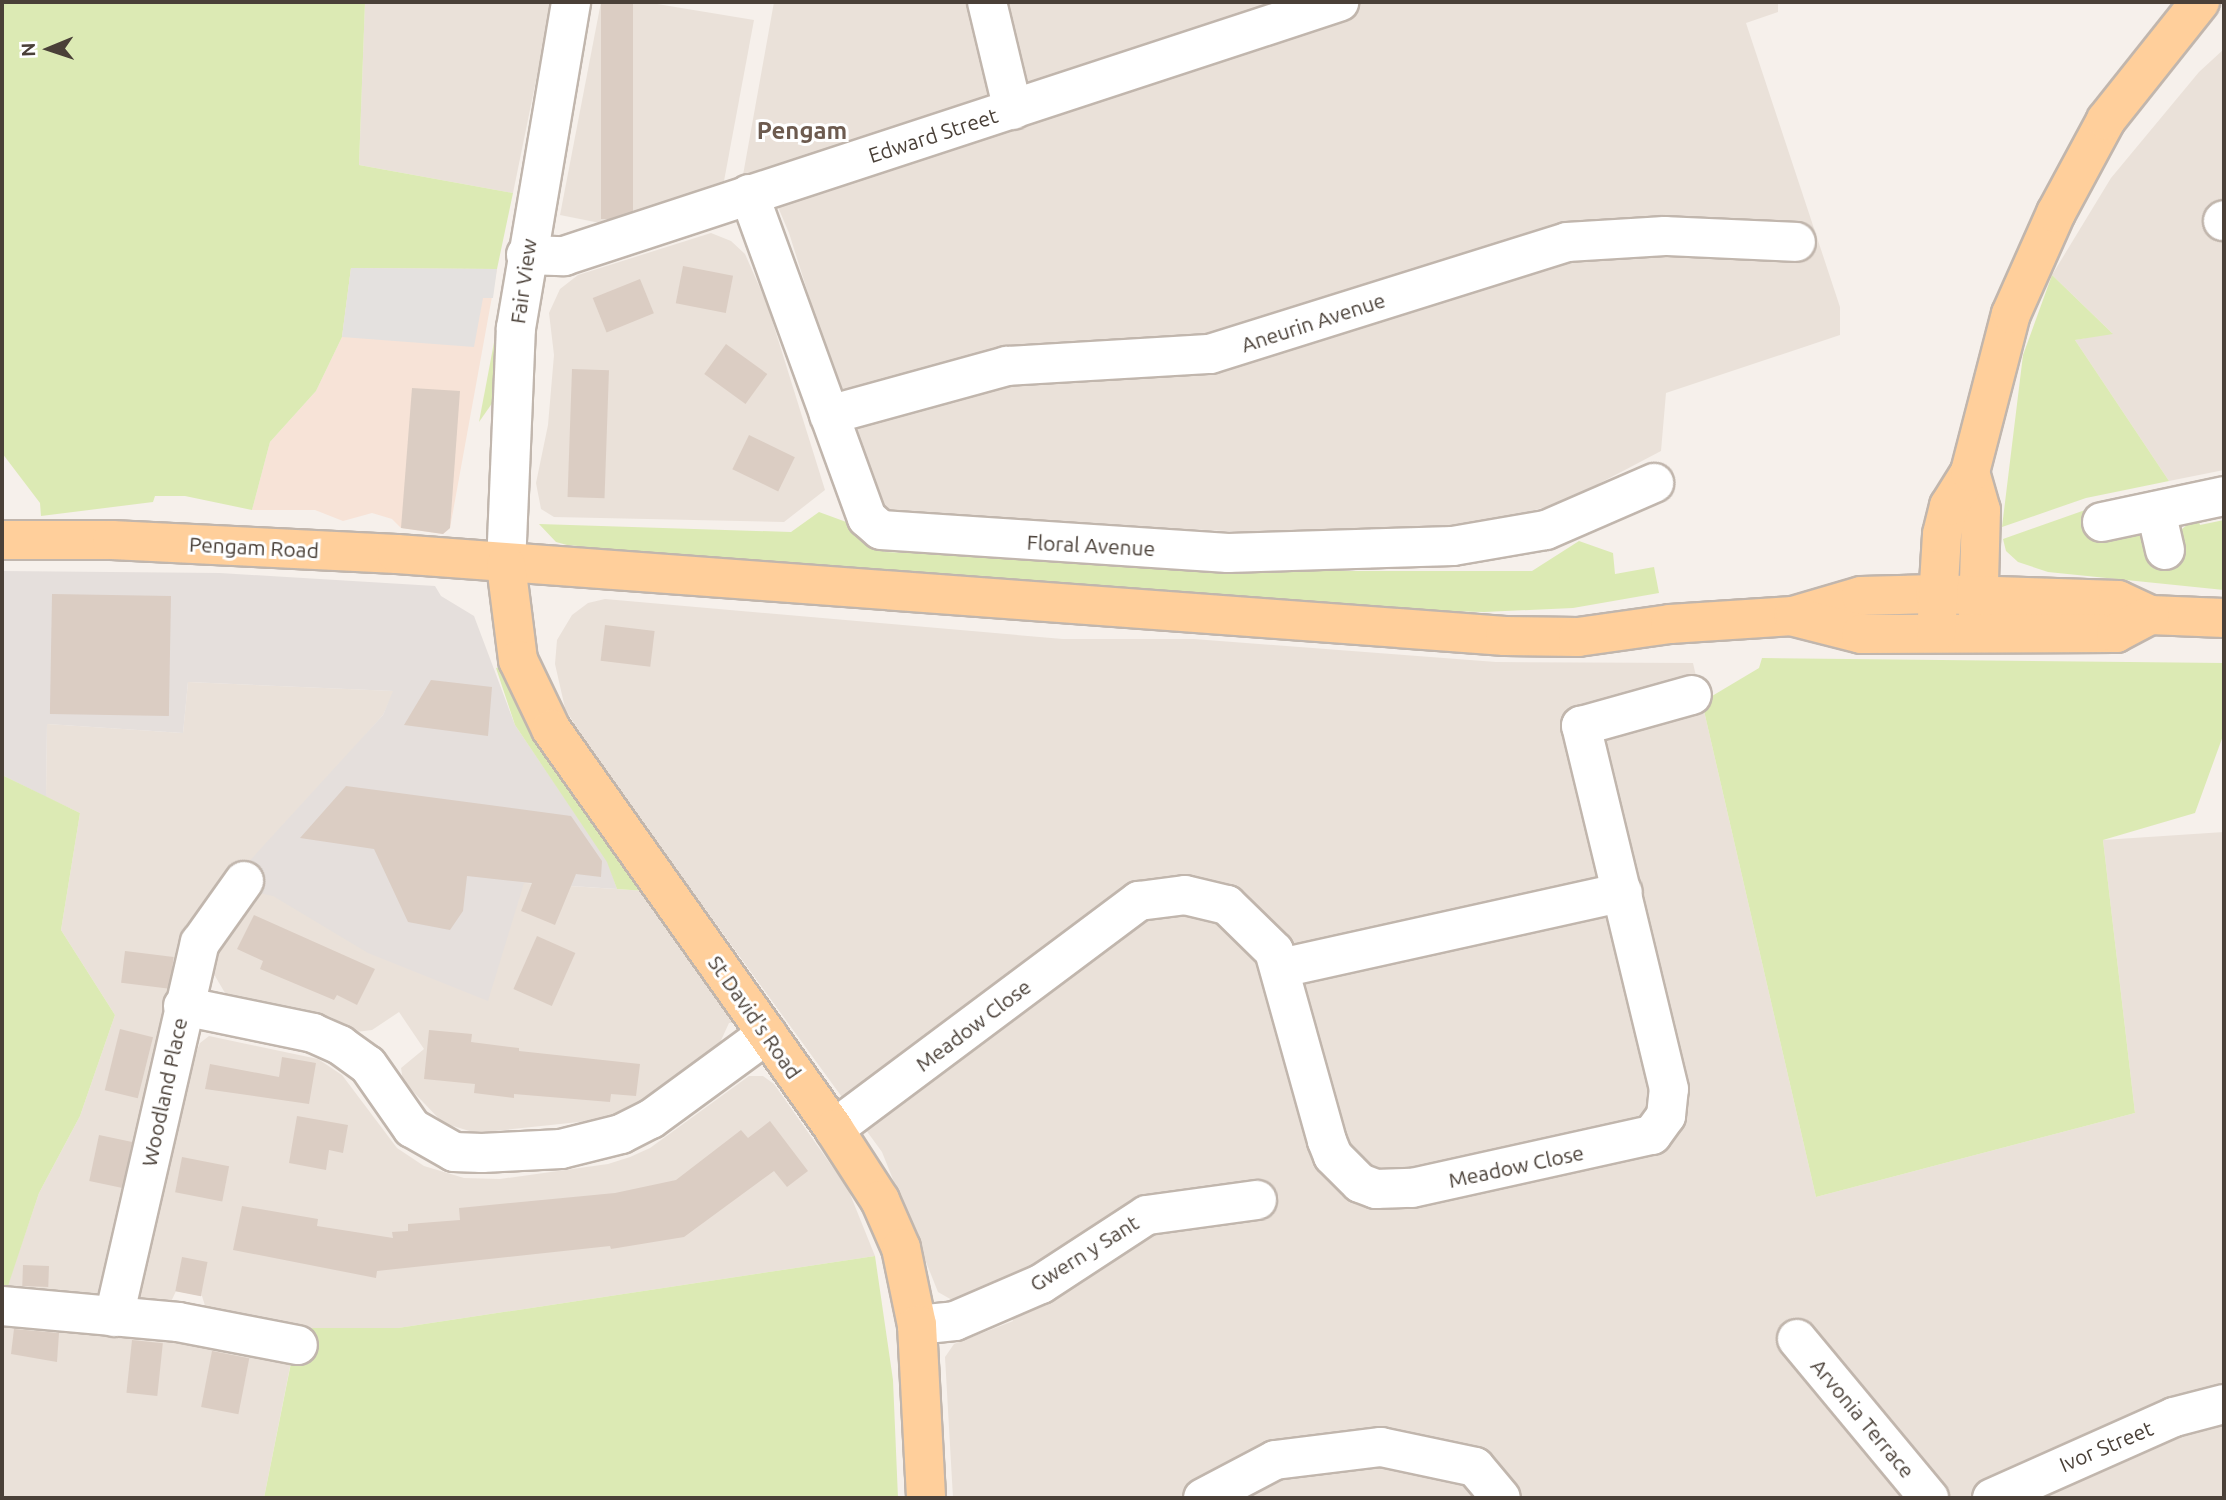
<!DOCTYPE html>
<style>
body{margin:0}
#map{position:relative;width:2226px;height:1500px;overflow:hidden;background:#f6f0eb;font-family:Ubuntu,sans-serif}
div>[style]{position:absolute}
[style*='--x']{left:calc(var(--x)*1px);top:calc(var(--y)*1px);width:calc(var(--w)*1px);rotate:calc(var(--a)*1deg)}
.residential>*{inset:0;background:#eae1d9}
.commercial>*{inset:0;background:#f7e3d7}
.industrial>*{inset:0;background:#e5dfdc}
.green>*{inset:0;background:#dceab4}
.parking>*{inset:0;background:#e4e1df}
.building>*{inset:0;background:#dbcdc3;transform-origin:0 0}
.roads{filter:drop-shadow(2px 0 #c1b6ad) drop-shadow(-2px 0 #c1b6ad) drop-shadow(0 2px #c1b6ad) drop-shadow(0 -2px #c1b6ad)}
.minor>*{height:38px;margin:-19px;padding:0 19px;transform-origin:19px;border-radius:19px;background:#fff}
.major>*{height:38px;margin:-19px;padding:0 19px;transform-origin:19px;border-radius:19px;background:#ffcf9b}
span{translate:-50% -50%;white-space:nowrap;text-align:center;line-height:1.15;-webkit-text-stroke:6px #fff;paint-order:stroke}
.street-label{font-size:21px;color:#4a4038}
.quarter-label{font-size:24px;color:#6d5b4f;font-weight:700}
.frame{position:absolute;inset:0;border:4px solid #4a4038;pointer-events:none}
.north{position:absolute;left:14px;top:14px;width:70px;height:70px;-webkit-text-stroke:5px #fff;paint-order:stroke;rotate:268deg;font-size:19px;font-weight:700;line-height:28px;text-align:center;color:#4a4038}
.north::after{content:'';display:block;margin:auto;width:24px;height:32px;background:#4a4038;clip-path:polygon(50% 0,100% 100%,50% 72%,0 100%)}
</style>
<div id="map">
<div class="residential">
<i style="clip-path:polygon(365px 2px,552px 2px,513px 193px,359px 165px)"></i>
<i style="clip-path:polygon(601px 2px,645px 2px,754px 20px,724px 181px,600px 223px,560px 215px)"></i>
<i style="clip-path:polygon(774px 2px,1778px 2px,1778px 12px,1746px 23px,1840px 307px,1840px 335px,1666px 393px,1661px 451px,1564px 502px,1465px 529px,1340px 536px,896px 516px,882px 509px,866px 477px,789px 233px,762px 169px,743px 175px)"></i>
<i style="clip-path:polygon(2224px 49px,2224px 470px,2169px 481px,2075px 340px,2112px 333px,2052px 275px,2111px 178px,2199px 72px)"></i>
<i style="clip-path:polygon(711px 233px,731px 241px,745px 254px,767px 304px,825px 490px,784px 522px,554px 517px,541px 509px,536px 483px,548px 425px,554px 355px,549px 313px,560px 289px,578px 275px)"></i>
<i style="clip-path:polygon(605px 599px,1063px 639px,1194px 639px,1496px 662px,1693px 663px,1816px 1197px,2135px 1113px,2103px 840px,2224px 832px,2224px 1498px,953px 1498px,945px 1357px,954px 1344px,1013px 1321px,998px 1280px,952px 1300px,938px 1292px,882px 1152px,589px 750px,565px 708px,555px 664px,557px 640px,572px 615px,588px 603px)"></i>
<i style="clip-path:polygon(188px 682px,394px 691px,383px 715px,186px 938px,111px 1303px,4px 1296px,39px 1193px,80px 1116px,115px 1015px,61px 930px,80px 813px,46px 797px,47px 724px,183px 733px)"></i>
<i style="clip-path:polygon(524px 883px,646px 891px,736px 1022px,729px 1023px,717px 1049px,617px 1118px,476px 1133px,443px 1123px,403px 1081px,401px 1068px,424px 1049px,399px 1012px,372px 1030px,356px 1032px,331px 1017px,225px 993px,215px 976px,207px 972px,213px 945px,259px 893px)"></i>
<i style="clip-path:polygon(209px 1036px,318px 1059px,342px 1075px,397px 1148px,424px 1166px,464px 1178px,500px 1179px,608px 1164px,630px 1157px,650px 1148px,749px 1076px,763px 1076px,774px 1084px,848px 1189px,875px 1256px,398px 1328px,298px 1328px,206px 1309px,202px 1296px,176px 1291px,169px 1306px,133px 1309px,184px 1062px,192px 1064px,200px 1043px)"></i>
<i style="clip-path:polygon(16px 1316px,292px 1357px,264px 1498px,2px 1498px,2px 1323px)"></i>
</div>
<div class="commercial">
<i style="clip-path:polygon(351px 268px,497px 269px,450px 528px,443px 534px,401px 528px,392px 519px,372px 513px,343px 521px,315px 510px,252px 510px,270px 442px,316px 391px,342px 337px)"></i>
</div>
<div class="industrial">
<i style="clip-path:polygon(2px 571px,220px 573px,435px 586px,441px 596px,474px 616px,515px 725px,608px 862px,617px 889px,524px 883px,488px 1001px,368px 953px,273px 896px,259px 893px,244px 867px,383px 715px,393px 691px,188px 682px,183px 733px,47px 724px,46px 797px,2px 775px)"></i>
</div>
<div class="green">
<i style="clip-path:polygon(2px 2px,365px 2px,359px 165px,513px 193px,497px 269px,351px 268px,342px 337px,316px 391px,270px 442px,252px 510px,185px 496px,155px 496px,153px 502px,41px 516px,40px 503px,2px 453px)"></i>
<i style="clip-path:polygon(2052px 275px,2113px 334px,2075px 340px,2169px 481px,2086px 498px,2002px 527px,2023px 355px)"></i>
<i style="clip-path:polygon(499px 316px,493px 402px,479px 422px)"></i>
<i style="clip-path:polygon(2088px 509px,2096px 539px,2126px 533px,2141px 536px,2152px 549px,2177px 541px,2182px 529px,2194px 519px,2198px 518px,2200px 525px,2224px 520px,2224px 590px,2048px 572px,2018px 562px,2006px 551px,2003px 539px)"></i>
<i style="clip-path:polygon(819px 512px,849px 523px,860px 539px,885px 552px,1335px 571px,1532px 571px,1579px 541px,1613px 553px,1615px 574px,1654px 567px,1659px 593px,1573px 608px,1484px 612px,1339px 608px,856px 573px,567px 545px,556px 542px,539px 524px,791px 532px)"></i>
<i style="clip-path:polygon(1762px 658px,2224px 663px,2224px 733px,2195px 813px,2103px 840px,2135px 1113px,1816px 1197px,1702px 702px,1759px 668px)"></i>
<i style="clip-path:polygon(503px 666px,646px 891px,617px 889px,607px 862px,515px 725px,496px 668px)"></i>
<i style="clip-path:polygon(2px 775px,80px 813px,61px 930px,115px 1015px,80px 1116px,39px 1193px,2px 1304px)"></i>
<i style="clip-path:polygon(875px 1256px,893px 1380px,898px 1498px,264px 1498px,298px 1328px,398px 1328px)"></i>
</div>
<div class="parking">
<i style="clip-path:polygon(351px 268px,497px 269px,493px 298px,483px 298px,474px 347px,342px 337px)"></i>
</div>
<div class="building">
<i style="left:601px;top:2px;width:32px;height:217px"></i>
<i style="left:683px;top:266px;width:51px;height:38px;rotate:11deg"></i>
<i style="left:640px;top:279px;width:37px;height:51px;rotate:68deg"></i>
<i style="left:726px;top:344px;width:51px;height:37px;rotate:36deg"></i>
<i style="left:572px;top:369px;width:37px;height:128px;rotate:2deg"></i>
<i style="clip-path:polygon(412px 388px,460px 391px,450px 528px,443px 534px,401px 528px)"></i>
<i style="left:749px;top:435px;width:51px;height:38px;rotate:26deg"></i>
<i style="left:52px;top:594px;width:119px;height:120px;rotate:1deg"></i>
<i style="left:605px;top:625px;width:50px;height:36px;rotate:7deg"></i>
<i style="clip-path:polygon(431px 680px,492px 687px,488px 736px,404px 725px)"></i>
<i style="clip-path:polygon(346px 786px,571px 816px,602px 861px,601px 877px,576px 874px,555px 925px,521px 911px,532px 883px,467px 876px,463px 911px,450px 930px,408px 922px,374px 849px,300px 838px)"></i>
<i style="clip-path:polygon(254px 915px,375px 969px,357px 1005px,337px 995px,334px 1000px,260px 969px,263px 961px,237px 949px)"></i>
<i style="left:537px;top:936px;width:42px;height:58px;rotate:24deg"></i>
<i style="left:125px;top:951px;width:49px;height:32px;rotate:7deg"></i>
<i style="left:120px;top:1029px;width:34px;height:63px;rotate:14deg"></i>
<i style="clip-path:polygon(429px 1030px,472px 1034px,471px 1042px,519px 1048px,519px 1051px,640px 1064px,636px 1096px,611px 1094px,610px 1102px,514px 1094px,514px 1098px,474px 1093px,475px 1084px,424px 1079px)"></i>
<i style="clip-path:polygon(282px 1057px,316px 1063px,309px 1104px,205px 1089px,210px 1064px,279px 1077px)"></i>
<i style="clip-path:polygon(297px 1116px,348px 1125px,343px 1153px,329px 1150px,326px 1170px,289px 1163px)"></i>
<i style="clip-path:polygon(770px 1121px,808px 1171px,787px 1187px,774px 1171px,684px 1237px,611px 1249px,610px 1246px,377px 1271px,376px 1278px,233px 1250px,242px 1206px,318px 1219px,317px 1226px,393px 1238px,392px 1232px,408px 1231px,408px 1224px,460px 1220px,459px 1208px,615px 1193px,676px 1180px,741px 1130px,748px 1138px)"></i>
<i style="left:99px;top:1135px;width:34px;height:47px;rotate:12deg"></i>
<i style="left:182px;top:1157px;width:48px;height:36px;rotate:11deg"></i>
<i style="left:182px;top:1257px;width:26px;height:35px;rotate:11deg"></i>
<i style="left:23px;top:1265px;width:26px;height:21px;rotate:2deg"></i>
<i style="clip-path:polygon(14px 1329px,59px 1333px,57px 1362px,11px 1354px)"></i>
<i style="left:132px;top:1340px;width:31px;height:53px;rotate:6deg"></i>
<i style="left:212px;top:1351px;width:38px;height:57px;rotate:11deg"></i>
</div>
<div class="roads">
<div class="minor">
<i style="--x:987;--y:2;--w:111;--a:76.5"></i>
<i style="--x:749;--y:194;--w:345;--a:70"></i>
<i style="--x:867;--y:518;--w:18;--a:41"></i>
<i style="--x:881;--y:530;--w:348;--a:3.8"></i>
<i style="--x:1228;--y:553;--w:225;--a:-1.8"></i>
<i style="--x:1453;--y:546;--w:94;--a:-9.8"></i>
<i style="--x:1546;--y:530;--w:118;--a:-23.5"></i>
<i style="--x:2223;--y:221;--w:1;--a:-45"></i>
<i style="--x:526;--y:255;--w:38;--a:2"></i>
<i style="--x:564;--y:256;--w:816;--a:-18.15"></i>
<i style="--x:829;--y:415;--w:185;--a:-15.4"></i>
<i style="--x:1007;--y:366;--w:203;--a:-3.4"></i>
<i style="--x:1210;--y:354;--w:374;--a:-17.4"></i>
<i style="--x:1567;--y:242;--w:98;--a:-3.5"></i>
<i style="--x:1665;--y:236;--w:131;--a:2.6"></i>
<i style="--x:2156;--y:511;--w:40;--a:77"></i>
<i style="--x:2102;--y:522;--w:125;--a:-12"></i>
<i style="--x:506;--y:565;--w:237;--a:-87.6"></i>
<i style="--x:516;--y:328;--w:331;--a:-80.4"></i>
<i style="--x:1281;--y:968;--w:350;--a:-12.5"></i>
<i style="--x:183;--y:1006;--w:133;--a:11.7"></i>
<i style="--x:313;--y:1033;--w:30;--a:24"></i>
<i style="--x:340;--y:1045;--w:34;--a:36"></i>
<i style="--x:368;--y:1065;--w:77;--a:55.1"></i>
<i style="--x:412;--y:1128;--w:48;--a:29.7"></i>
<i style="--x:454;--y:1152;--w:28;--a:2"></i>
<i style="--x:482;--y:1153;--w:79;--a:-2.9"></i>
<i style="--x:561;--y:1149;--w:62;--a:-14"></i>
<i style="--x:621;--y:1134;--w:34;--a:-27"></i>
<i style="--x:651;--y:1119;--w:144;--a:-36.2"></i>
<i style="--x:834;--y:1129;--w:381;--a:-36.8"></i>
<i style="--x:1139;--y:901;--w:46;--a:-7.4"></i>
<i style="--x:1185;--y:895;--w:43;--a:13.4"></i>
<i style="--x:1227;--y:905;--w:66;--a:44.4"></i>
<i style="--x:1274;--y:951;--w:197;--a:74.4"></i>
<i style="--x:1327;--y:1141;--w:16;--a:68"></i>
<i style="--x:1333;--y:1156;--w:38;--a:45"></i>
<i style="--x:1360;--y:1183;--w:17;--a:21"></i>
<i style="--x:1376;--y:1189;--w:36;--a:-2"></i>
<i style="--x:1412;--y:1188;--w:246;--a:-12.5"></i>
<i style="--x:1652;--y:1135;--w:24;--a:-54"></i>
<i style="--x:1666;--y:1116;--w:27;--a:-84"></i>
<i style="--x:1669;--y:1089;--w:374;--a:-103.6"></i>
<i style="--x:1581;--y:726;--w:115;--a:-15.6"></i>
<i style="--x:2;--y:1306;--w:177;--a:5.2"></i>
<i style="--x:178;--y:1322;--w:122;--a:10.9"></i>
<i style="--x:114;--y:1317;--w:384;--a:-77.1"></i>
<i style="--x:200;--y:943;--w:76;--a:-54.6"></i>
<i style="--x:917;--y:1325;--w:38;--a:-6"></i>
<i style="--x:955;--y:1321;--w:94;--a:-23.3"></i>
<i style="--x:1041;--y:1284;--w:126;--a:-33.1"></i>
<i style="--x:1147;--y:1215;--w:111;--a:-7.8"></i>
<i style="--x:1797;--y:1339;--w:207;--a:50.3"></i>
<i style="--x:1203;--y:1498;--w:81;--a:-27.8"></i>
<i style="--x:1275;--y:1460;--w:107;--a:-7"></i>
<i style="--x:1381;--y:1447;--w:96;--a:12"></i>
<i style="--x:1475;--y:1467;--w:40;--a:50"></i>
<i style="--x:1992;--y:1498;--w:199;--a:-24"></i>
<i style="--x:2174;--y:1417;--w:52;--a:-14.6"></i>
</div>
<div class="major">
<i style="--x:1970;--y:472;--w:40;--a:74"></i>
<i style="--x:1981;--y:510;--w:109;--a:91.6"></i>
<i style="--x:2;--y:540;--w:110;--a:0"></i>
<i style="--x:112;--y:540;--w:285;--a:2.8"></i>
<i style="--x:397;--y:554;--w:1111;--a:4.23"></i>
<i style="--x:1505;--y:636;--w:73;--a:0.8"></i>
<i style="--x:1578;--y:637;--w:93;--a:-8"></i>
<i style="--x:1670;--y:624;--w:123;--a:-3.7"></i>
<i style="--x:1793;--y:616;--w:71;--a:-16.4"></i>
<i style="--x:1861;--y:596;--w:74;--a:-1.5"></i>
<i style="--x:1935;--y:594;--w:183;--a:1.9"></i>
<i style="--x:2118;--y:600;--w:35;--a:25"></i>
<i style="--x:2150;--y:615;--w:74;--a:2.3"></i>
<i style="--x:506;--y:565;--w:96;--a:82.8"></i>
<i style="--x:518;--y:660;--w:76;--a:64.4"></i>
<i style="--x:551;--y:729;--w:490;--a:54.7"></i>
<i style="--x:834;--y:1129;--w:85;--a:57.1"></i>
<i style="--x:880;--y:1200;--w:52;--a:66.4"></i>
<i style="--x:901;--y:1248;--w:79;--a:78.3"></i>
<i style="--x:917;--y:1325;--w:173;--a:87"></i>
<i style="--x:1795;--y:617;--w:68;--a:14.4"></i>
<i style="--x:1861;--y:634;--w:255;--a:-0.2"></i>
<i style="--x:2116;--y:633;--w:38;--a:-28"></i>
<i style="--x:1936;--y:633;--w:99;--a:-86.5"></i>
<i style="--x:1942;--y:534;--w:29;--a:-76"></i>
<i style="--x:1949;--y:506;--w:40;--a:-58"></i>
<i style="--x:1970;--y:472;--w:163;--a:-75.5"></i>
<i style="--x:2011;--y:314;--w:111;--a:-66"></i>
<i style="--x:2056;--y:213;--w:106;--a:-61.7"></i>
<i style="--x:2106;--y:120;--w:151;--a:-51.5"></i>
</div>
</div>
<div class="street-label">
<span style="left:933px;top:135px;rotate:-18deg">Edward Street</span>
<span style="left:523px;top:281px;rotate:-82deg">Fair View</span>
<span style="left:1313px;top:322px;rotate:-18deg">Aneurin Avenue</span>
<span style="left:1091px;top:545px;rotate:3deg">Floral Avenue</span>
<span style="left:254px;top:547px;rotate:3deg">Pengam Road</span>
<span style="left:755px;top:1017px;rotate:55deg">St David's Road</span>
<span style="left:973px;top:1025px;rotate:-37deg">Meadow Close</span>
<span style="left:164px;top:1092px;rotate:-78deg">Woodland Place</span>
<span style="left:1516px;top:1166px;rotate:-12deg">Meadow Close</span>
<span style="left:1084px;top:1253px;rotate:-32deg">Gwern y Sant</span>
<span style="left:1863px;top:1418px;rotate:50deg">Arvonia Terrace</span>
<span style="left:2106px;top:1446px;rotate:-23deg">Ivor Street</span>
</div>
<div class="quarter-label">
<span style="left:802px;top:131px">Pengam</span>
</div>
<div class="frame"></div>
<div class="north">N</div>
</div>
